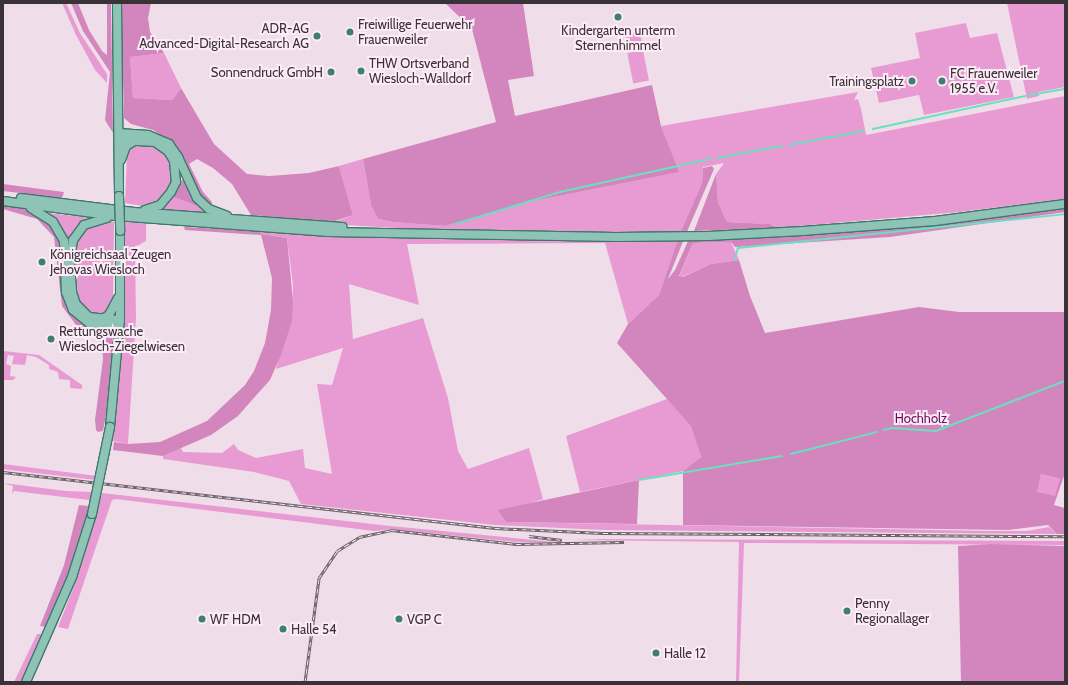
<!DOCTYPE html>
<meta charset="utf-8">
<style>
body{margin:0}
#map{position:relative;width:1068px;height:685px;overflow:hidden;background:#f0ddea;font-family:Cabin,sans-serif}
div>[style]{position:absolute}
[style*='--x']{left:calc(var(--x)*1px);top:calc(var(--y)*1px);width:calc(var(--w)*1px);rotate:calc(var(--a)*1deg)}
.green>*{inset:0;background:#e89bd2;transform-origin:0 0}
.forest>*{inset:0;background:#d286bd}
.stream>*{height:1.5px;margin:-0.75px;padding:0 0.75px;transform-origin:0.75px;border-radius:0.75px;background:#6ae0c1}
.roads{filter:drop-shadow(1px 0 #3e786a) drop-shadow(-1px 0 #3e786a) drop-shadow(0 1px #3e786a) drop-shadow(0 -1px #3e786a)}
.primary>*{height:8px;margin:-4px;padding:0 4px;transform-origin:4px;border-radius:4px;background:#8dc4b6}
.rail>*{height:3px;margin-top:-1.5px;transform-origin:0;background:repeating-linear-gradient(90deg,#fdebf7 0 4.5px,#6a6067 0 9px);box-sizing:border-box;border-block:1px solid #6a6067}
.bridges{filter:drop-shadow(1px 0 #3e786a) drop-shadow(-1px 0 #3e786a) drop-shadow(0 1px #3e786a) drop-shadow(0 -1px #3e786a)}
.primary-bridge>*{height:8px;margin:-4px;padding:0 4px;transform-origin:4px;border-radius:4px;background:#8dc4b6}
.dots>*{width:11px;height:11px;translate:-50% -50%;box-sizing:border-box;border:2px solid #fdebf7;border-radius:50%}
span{translate:-50% -50%;white-space:nowrap;text-align:center;line-height:1.15;-webkit-text-stroke:4px #fdebf7;paint-order:stroke}
.poi-label{font-size:13px;color:#393237}
.left{translate:0 -50%;text-align:left}
.right{translate:-100% -50%;text-align:right}
.park-label{font-size:13px;color:#6a0e59}
.frame{position:absolute;inset:0;border:4px solid #393237;pointer-events:none}
</style>
<div id="map">
<div class="green">
<i style="clip-path:polygon(62px 3px,66px 3px,80px 33px,107px 74px,107px 83px,95px 70px,76px 35px)"></i>
<i style="clip-path:polygon(1007px 3px,1065px 3px,1065px 87px,1038px 92px,1039px 96px,1027px 99px)"></i>
<i style="clip-path:polygon(966px 23px,970px 38px,997px 33px,1014px 97px,924px 115px,919px 95px,879px 103px,871px 68px,920px 58px,915px 33px)"></i>
<i style="left:640px;top:31px;width:13px;height:15px;rotate:81deg"></i>
<i style="left:643px;top:50px;width:31px;height:16px;rotate:79deg"></i>
<i style="clip-path:polygon(164px 53px,181px 88px,172px 100px,133px 98px,130px 57px)"></i>
<i style="clip-path:polygon(858px 92px,854px 100px,858px 99px,861px 109px,866px 135px,1065px 96px,1065px 199px,959px 212px,777px 228px,770px 224px,727px 222px,718px 202px,716px 174px,724px 163px,703px 167px,702px 183px,680px 233px,445px 231px,330px 224px,353px 215px,339px 166px,363px 159px,371px 205px,378px 219px,393px 222px,445px 226px,534px 201px,678px 172px,661px 126px)"></i>
<i style="clip-path:polygon(140px 143px,161px 148px,170px 160px,174px 175px,170px 189px,158px 201px,142px 206px,125px 203px,127px 157px,128px 150px)"></i>
<i style="clip-path:polygon(173px 197px,197px 206px,199px 204px,215px 217px,155px 209px)"></i>
<i style="clip-path:polygon(46px 213px,95px 218px,71px 241px,78px 313px,67px 253px)"></i>
<i style="clip-path:polygon(104px 221px,114px 222px,113px 302px,104px 315px,94px 316px,83px 308px,76px 295px,74px 250px,77px 241px,85px 229px)"></i>
<i style="clip-path:polygon(125px 222px,146px 223px,146px 241px,135px 247px,136px 318px,128px 444px,113px 441px,125px 320px)"></i>
<i style="clip-path:polygon(261px 231px,396px 238px,678px 239px,659px 295px,628px 324px,605px 243px,407px 244px,419px 305px,349px 284px,353px 339px,423px 318px,448px 398px,458px 451px,468px 469px,529px 448px,543px 499px,513px 509px,497px 510px,506px 522px,991px 531px,1027px 531px,1049px 527px,1057px 534px,603px 530px,495px 525px,301px 504px,289px 481px,254px 472px,163px 459px,163px 456px,181px 448px,183px 452px,222px 453px,234px 444px,238px 450px,256px 458px,303px 449px,305px 468px,332px 474px,317px 384px,332px 385px,343px 348px,276px 369px,293px 301px,293px 285px,287px 238px,261px 234px)"></i>
<i style="clip-path:polygon(731px 242px,739px 260px,711px 264px,682px 277px,679px 277px,693px 243px)"></i>
<i style="clip-path:polygon(3px 351px,39px 355px,82px 385px,82px 389px,70px 388px,70px 380px,59px 379px,58px 372px,49px 369px,49px 365px,36px 357px,27px 355px,25px 365px,12px 364px,14px 356px,8px 355px,6px 364px,11px 366px,10px 376px,16px 377px,13px 380px,3px 380px)"></i>
<i style="clip-path:polygon(667px 399px,691px 425px,701px 457px,683px 471px,580px 492px,566px 436px)"></i>
<i style="clip-path:polygon(3px 464px,97px 476px,96px 480px,9px 470px,3px 469px)"></i>
<i style="left:1041px;top:474px;width:20px;height:19px;rotate:15deg"></i>
<i style="clip-path:polygon(3px 483px,66px 491px,92px 492px,90px 504px,89px 500px,14px 491px,12px 494px,13px 486px)"></i>
<i style="clip-path:polygon(102px 493px,390px 526px,566px 543px,516px 542px,391px 529px,374px 531px,116px 499px,112px 500px,68px 629px,58px 627px,73px 589px)"></i>
<i style="clip-path:polygon(603px 539px,1065px 541px,1065px 545px,744px 543px,739px 682px,736px 682px,739px 542px,573px 540px)"></i>
<i style="clip-path:polygon(37px 634px,45px 634px,21px 682px,14px 682px)"></i>
</div>
<div class="forest">
<i style="clip-path:polygon(71px 3px,78px 3px,89px 30px,102px 51px,107px 55px,107px 3px,111px 3px,113px 133px,105px 120px,110px 72px,83px 31px)"></i>
<i style="clip-path:polygon(121px 3px,151px 3px,148px 18px,150px 32px,164px 53px,130px 57px,133px 98px,172px 100px,181px 88px,214px 144px,247px 174px,269px 176px,309px 173px,339px 166px,353px 215px,332px 222px,251px 215px,232px 184px,213px 168px,197px 159px,189px 164px,203px 192px,212px 202px,211px 207px,196px 192px,165px 138px,153px 130px,131px 124px,124px 118px)"></i>
<i style="clip-path:polygon(445px 3px,523px 3px,534px 76px,508px 80px,515px 116px,652px 85px,661px 126px,679px 172px,534px 201px,445px 226px,393px 222px,378px 219px,371px 205px,363px 159px,496px 122px,472px 29px)"></i>
<i style="clip-path:polygon(712px 166px,714px 169px,686px 234px,680px 233px,702px 183px,703px 168px)"></i>
<i style="clip-path:polygon(716px 174px,718px 202px,727px 222px,770px 224px,777px 228px,694px 231px)"></i>
<i style="clip-path:polygon(185px 180px,199px 204px,197px 206px,173px 197px,179px 181px)"></i>
<i style="clip-path:polygon(3px 184px,33px 188px,64px 192px,62px 198px,3px 191px)"></i>
<i style="clip-path:polygon(3px 205px,25px 209px,46px 218px,62px 243px,72px 311px,78px 320px,85px 324px,100px 331px,112px 331px,113px 345px,110px 394px,103px 431px,98px 432px,96px 430px,95px 420px,103px 359px,102px 344px,99px 339px,76px 325px,62px 306px,54px 237px,37px 219px,3px 209px)"></i>
<i style="clip-path:polygon(evenodd,1065px 207px,1065px 212px,890px 237px,735px 247px,731px 242px,693px 243px,679px 276px,683px 277px,711px 264px,739px 260px,750px 296px,765px 333px,919px 307px,959px 312px,1065px 312px,1065px 473px,1054px 505px,1065px 508px,1065px 534px,1057px 534px,1048px 525px,1008px 530px,683px 525px,683px 471px,701px 457px,691px 426px,617px 343px,628px 324px,659px 295px,678px 239px,684px 239px,668px 279px,675px 270px,689px 239px,783px 237px,903px 228px,1065px 207px,1041px 474px,1060px 479px,1055px 496px,1037px 492px,1041px 474px)"></i>
<i style="clip-path:polygon(184px 227px,261px 231px,261px 234px,287px 238px,293px 301px,292px 321px,281px 355px,270px 380px,252px 400px,238px 416px,211px 435px,163px 456px,113px 450px,114px 442px,128px 444px,160px 442px,207px 421px,245px 385px,254px 371px,265px 343px,271px 310px,272px 278px,261px 235px,185px 230px)"></i>
<i style="clip-path:polygon(639px 480px,637px 524px,506px 522px,497px 510px)"></i>
<i style="clip-path:polygon(79px 505px,89px 506px,79px 547px,48px 627px,40px 626px,64px 565px)"></i>
<i style="clip-path:polygon(991px 544px,1065px 546px,1065px 682px,961px 682px,958px 546px)"></i>
</div>
<div class="stream">
<i style="--x:1030;--y:95;--w:36;--a:-10"></i>
<i style="--x:873;--y:129;--w:156;--a:-12.2"></i>
<i style="--x:789;--y:145;--w:76;--a:-10.6"></i>
<i style="--x:717;--y:158;--w:66;--a:-10.5"></i>
<i style="--x:455;--y:224;--w:110;--a:-16.9"></i>
<i style="--x:560;--y:192;--w:154;--a:-12.4"></i>
<i style="--x:735;--y:259;--w:11;--a:-75"></i>
<i style="--x:738;--y:248;--w:329;--a:-5.9"></i>
<i style="--x:884;--y:430;--w:8;--a:-14"></i>
<i style="--x:892;--y:428;--w:44;--a:3.9"></i>
<i style="--x:936;--y:431;--w:138;--a:-21.2"></i>
<i style="--x:791;--y:454;--w:89;--a:-14.3"></i>
<i style="--x:639;--y:480;--w:145;--a:-9.5"></i>
</div>
<div class="roads">
<div class="primary">
<i style="--x:117;--y:3;--w:193;--a:89.4"></i>
<i style="--x:119;--y:133;--w:29;--a:4"></i>
<i style="--x:148;--y:135;--w:23;--a:23"></i>
<i style="--x:169;--y:144;--w:16;--a:55"></i>
<i style="--x:178;--y:157;--w:45;--a:65.1"></i>
<i style="--x:197;--y:198;--w:16;--a:43"></i>
<i style="--x:209;--y:209;--w:19;--a:21"></i>
<i style="--x:119;--y:140;--w:36;--a:3"></i>
<i style="--x:155;--y:142;--w:16;--a:35"></i>
<i style="--x:168;--y:151;--w:12;--a:59"></i>
<i style="--x:174;--y:161;--w:21;--a:85"></i>
<i style="--x:176;--y:182;--w:11;--a:117"></i>
<i style="--x:171;--y:192;--w:17;--a:130"></i>
<i style="--x:160;--y:205;--w:16;--a:162"></i>
<i style="--x:121;--y:160;--w:15;--a:-70"></i>
<i style="--x:126;--y:146;--w:12;--a:-31"></i>
<i style="--x:21;--y:198;--w:114;--a:7.1"></i>
<i style="--x:134;--y:212;--w:209;--a:4.1"></i>
<i style="--x:3;--y:201;--w:114;--a:7.6"></i>
<i style="--x:116;--y:216;--w:213;--a:4.3"></i>
<i style="--x:328;--y:232;--w:288;--a:1"></i>
<i style="--x:616;--y:237;--w:92;--a:-0.6"></i>
<i style="--x:708;--y:236;--w:95;--a:-3"></i>
<i style="--x:803;--y:231;--w:132;--a:-4.3"></i>
<i style="--x:935;--y:221;--w:131;--a:-7.5"></i>
<i style="--x:31;--y:208;--w:26;--a:32"></i>
<i style="--x:53;--y:222;--w:22;--a:60"></i>
<i style="--x:64;--y:241;--w:51;--a:87.8"></i>
<i style="--x:66;--y:292;--w:19;--a:69"></i>
<i style="--x:73;--y:310;--w:22;--a:39"></i>
<i style="--x:90;--y:324;--w:29;--a:8"></i>
<i style="--x:107;--y:218;--w:24;--a:163"></i>
<i style="--x:84;--y:225;--w:19;--a:126"></i>
<i style="--x:73;--y:240;--w:22;--a:98"></i>
<i style="--x:70;--y:262;--w:30;--a:86"></i>
<i style="--x:72;--y:292;--w:13;--a:72"></i>
<i style="--x:76;--y:304;--w:18;--a:45"></i>
<i style="--x:89;--y:317;--w:31;--a:6"></i>
<i style="--x:100;--y:320;--w:10;--a:-29"></i>
<i style="--x:109;--y:315;--w:19;--a:-62"></i>
<i style="--x:110;--y:427;--w:107;--a:-84.7"></i>
<i style="--x:120;--y:320;--w:89;--a:-90"></i>
<i style="--x:26;--y:682;--w:115;--a:-66.3"></i>
<i style="--x:72;--y:577;--w:66;--a:-72.4"></i>
</div>
</div>
<div class="rail">
<i style="--x:3;--y:472;--w:495;--a:6.5"></i>
<i style="--x:495;--y:528;--w:108;--a:2.7"></i>
<i style="--x:603;--y:533;--w:462;--a:0.4"></i>
<i style="--x:529;--y:536;--w:33;--a:7"></i>
<i style="--x:305;--y:682;--w:105;--a:-82.3"></i>
<i style="--x:319;--y:578;--w:32;--a:-56"></i>
<i style="--x:337;--y:551;--w:26;--a:-32"></i>
<i style="--x:359;--y:537;--w:33;--a:-12"></i>
<i style="--x:391;--y:530;--w:126;--a:6.4"></i>
<i style="--x:516;--y:544;--w:108;--a:-1.1"></i>
</div>
<div class="bridges">
<div class="primary-bridge">
<i style="--x:119;--y:196;--w:35;--a:88"></i>
<i style="--x:92;--y:514;--w:89;--a:-78.3"></i>
</div>
</div>
<div class="dots">
<i style="left:618px;top:17px;background:#3f7f6e"></i>
<i style="left:350px;top:32px;background:#3f7f6e"></i>
<i style="left:317px;top:36px;background:#3f7f6e"></i>
<i style="left:361px;top:71px;background:#3f7f6e"></i>
<i style="left:331px;top:72px;background:#3f7f6e"></i>
<i style="left:912px;top:81px;background:#3f7f6e"></i>
<i style="left:942px;top:81px;background:#3f7f6e"></i>
<i style="left:42px;top:262px;background:#3f7f6e"></i>
<i style="left:51px;top:339px;background:#3f7f6e"></i>
<i style="left:847px;top:611px;background:#3f7f6e"></i>
<i style="left:202px;top:619px;background:#3f7f6e"></i>
<i style="left:399px;top:619px;background:#3f7f6e"></i>
<i style="left:283px;top:629px;background:#3f7f6e"></i>
<i style="left:656px;top:653px;background:#3f7f6e"></i>
</div>
<div class="poi-label">
<span class="left" style="left:358px;top:32px">Freiwillige Feuerwehr<br>Frauenweiler</span>
<span class="right" style="left:309px;top:36px">ADR-AG<br>Advanced-Digital-Research AG</span>
<span style="left:618px;top:38px">Kindergarten unterm<br>Sternenhimmel</span>
<span class="left" style="left:369px;top:71px">THW Ortsverband<br>Wiesloch-Walldorf</span>
<span class="right" style="left:323px;top:72px">Sonnendruck GmbH</span>
<span class="left" style="left:950px;top:81px">FC Frauenweiler<br>1955 e.V.</span>
<span class="right" style="left:904px;top:81px">Trainingsplatz</span>
<span class="left" style="left:50px;top:262px">Königreichsaal Zeugen<br>Jehovas Wiesloch</span>
<span class="left" style="left:59px;top:339px">Rettungswache<br>Wiesloch-Ziegelwiesen</span>
<span class="left" style="left:855px;top:611px">Penny<br>Regionallager</span>
<span class="left" style="left:210px;top:619px">WF HDM</span>
<span class="left" style="left:407px;top:619px">VGP C</span>
<span class="left" style="left:291px;top:629px">Halle 54</span>
<span class="left" style="left:664px;top:653px">Halle 12</span>
</div>
<div class="park-label">
<span style="left:921px;top:418px">Hochholz</span>
</div>
<div class="frame"></div>
</div>
